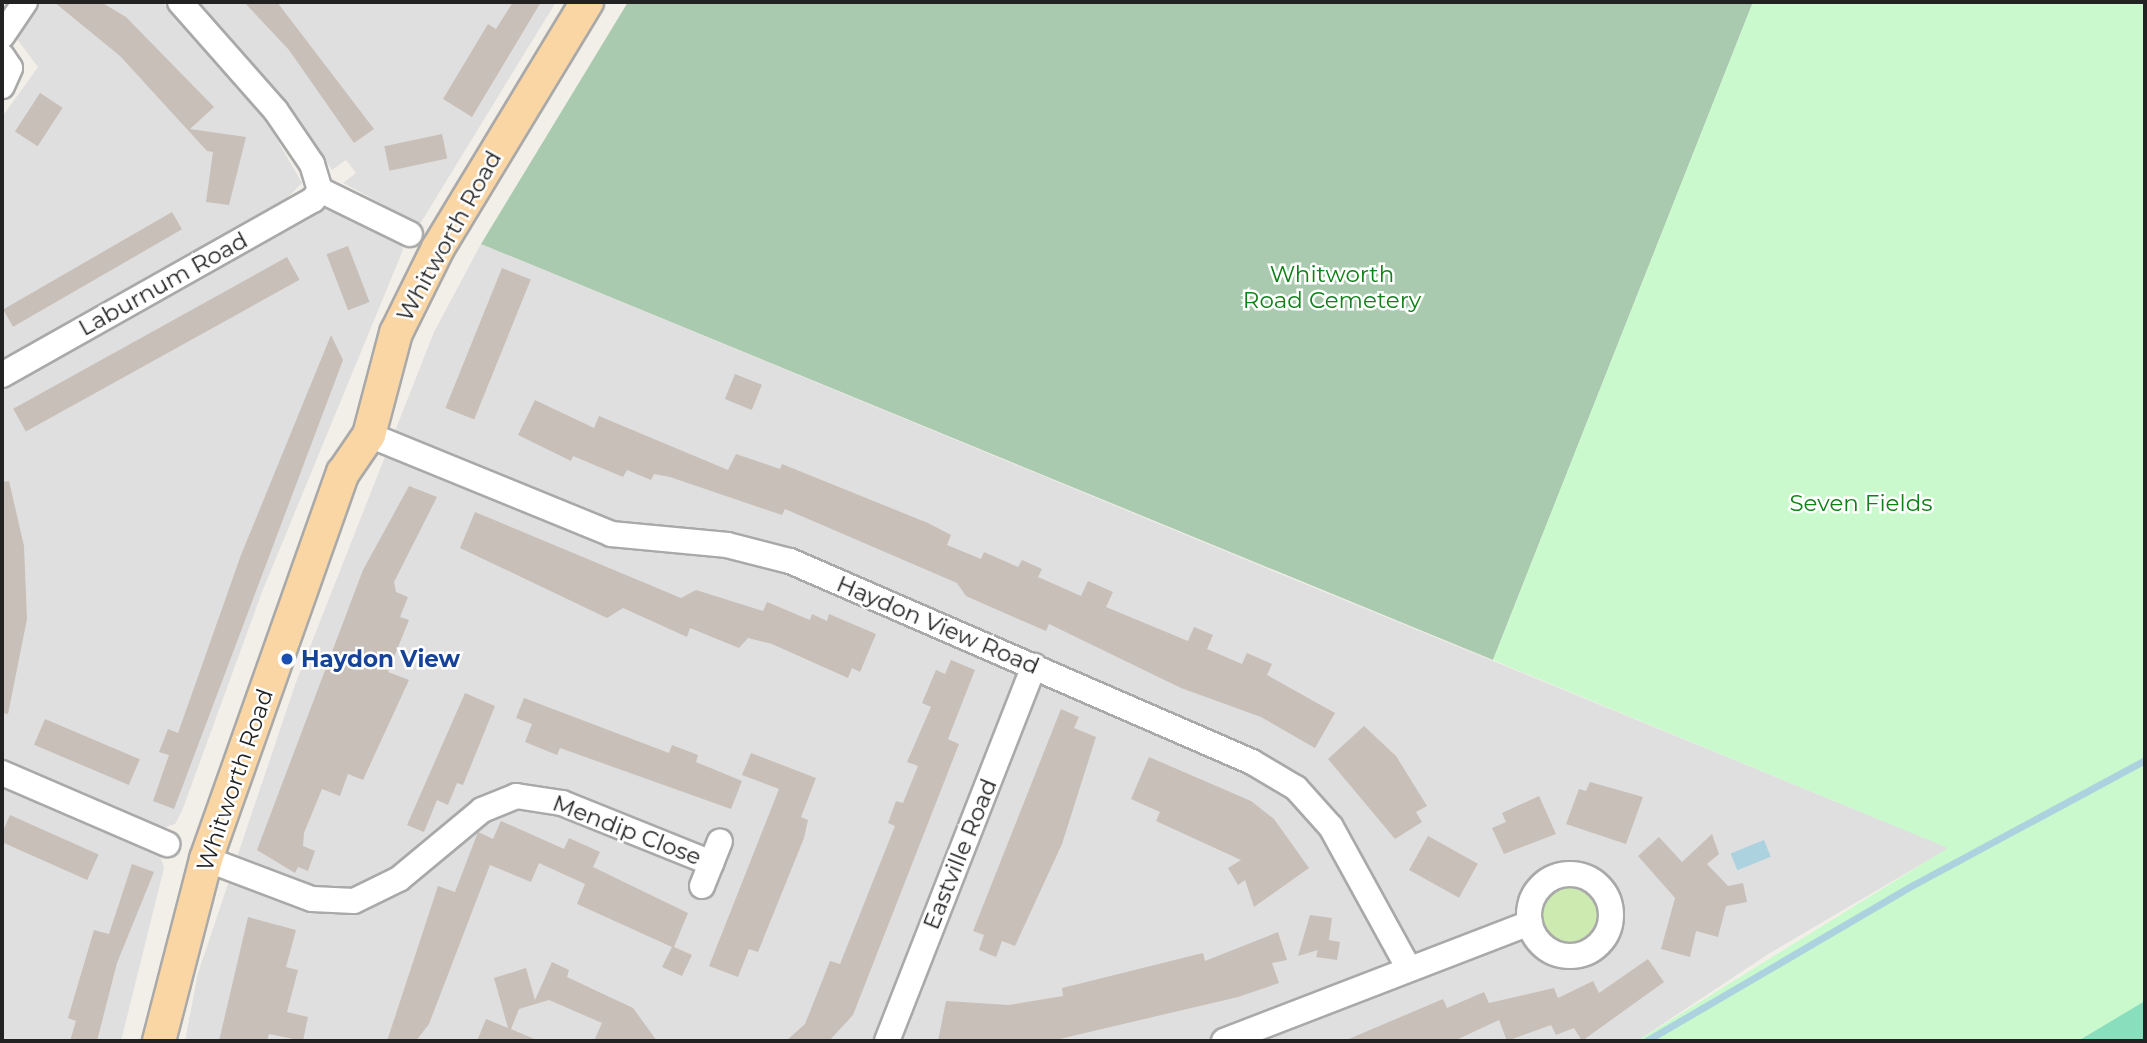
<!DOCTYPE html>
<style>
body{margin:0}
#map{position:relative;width:2147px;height:1043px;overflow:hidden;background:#f2efe9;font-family:Montserrat,sans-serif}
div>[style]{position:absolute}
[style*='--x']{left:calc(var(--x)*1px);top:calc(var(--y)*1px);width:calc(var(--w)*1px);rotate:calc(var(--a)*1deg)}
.residential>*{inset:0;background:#e0dfdf}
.grass>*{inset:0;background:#cdeab1}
.round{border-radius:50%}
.cemetery>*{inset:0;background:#aacaaf}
.park>*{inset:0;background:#c9f9cd}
.pitch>*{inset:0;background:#89debe}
.water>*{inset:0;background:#abd2de;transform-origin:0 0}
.stream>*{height:7px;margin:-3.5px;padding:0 3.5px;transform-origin:3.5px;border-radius:3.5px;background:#abd2de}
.building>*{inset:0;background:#c7bfb8;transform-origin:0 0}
.roads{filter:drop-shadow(2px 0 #a9a9a9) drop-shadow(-2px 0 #a9a9a9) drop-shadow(0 2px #a9a9a9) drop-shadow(0 -2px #a9a9a9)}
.minor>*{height:24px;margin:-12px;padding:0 12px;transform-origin:12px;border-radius:12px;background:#fff}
.minor>.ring{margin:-12px;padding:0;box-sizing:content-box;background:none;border:24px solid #fff;border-radius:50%}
.major>*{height:32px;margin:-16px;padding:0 16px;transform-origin:16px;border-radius:16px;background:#fad6a5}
.dots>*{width:19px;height:19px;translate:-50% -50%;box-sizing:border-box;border:4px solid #fff;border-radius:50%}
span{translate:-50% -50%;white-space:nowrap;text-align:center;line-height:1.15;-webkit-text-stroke:5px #fff;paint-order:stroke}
.street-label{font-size:23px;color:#222}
.park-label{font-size:23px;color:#0e8118}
.transit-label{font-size:23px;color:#164399;font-weight:700}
.left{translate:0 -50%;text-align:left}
.frame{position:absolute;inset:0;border:4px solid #222;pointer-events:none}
</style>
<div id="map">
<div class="residential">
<i style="clip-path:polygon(39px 2px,162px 2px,264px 117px,302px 183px,281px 204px,2px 361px,2px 117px,38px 67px,17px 39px)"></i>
<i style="clip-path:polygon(196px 2px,556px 2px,420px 224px,343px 183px,356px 173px,346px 160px,332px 170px,289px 109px)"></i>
<i style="clip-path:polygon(325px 209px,401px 242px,403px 250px,262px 592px,182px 811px,175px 824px,163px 828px,2px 758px,2px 391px)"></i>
<i style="clip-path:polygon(481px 244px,1244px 559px,1949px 848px,1770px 953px,1637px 1041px,185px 1041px,198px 973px,295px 685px,434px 332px)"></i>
<i style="clip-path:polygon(2px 785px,160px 856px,164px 868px,121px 1041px,2px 1041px)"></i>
</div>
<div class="grass">
<i class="round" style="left:1541px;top:885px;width:60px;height:60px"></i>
</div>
<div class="cemetery">
<i style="clip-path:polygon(628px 2px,1753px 2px,1493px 660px,481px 244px)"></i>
</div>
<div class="park">
<i style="clip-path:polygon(1753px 2px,2145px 2px,2145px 1041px,1637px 1041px,1948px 848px,1493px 660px)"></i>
</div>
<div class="pitch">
<i style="clip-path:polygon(2145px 1001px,2145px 1041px,2078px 1041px)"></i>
</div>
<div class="water">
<i style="left:1764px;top:840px;width:18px;height:36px;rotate:68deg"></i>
</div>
<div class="stream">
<i style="--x:1646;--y:1041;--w:309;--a:-30.3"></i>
<i style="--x:1913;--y:885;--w:264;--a:-28.3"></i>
</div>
<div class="building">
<i style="clip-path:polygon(54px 2px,101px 2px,126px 17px,214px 107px,190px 129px,246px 137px,229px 205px,206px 202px,213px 152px,207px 151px,120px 56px)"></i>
<i style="clip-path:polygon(244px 2px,277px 2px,374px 129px,354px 143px,289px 50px)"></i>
<i style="clip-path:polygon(513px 2px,541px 2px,472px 117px,443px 99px,488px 24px,496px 29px)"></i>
<i style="left:40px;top:93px;width:27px;height:46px;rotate:33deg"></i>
<i style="left:442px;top:134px;width:25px;height:59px;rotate:78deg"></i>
<i style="left:172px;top:212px;width:20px;height:195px;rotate:60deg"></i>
<i style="left:348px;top:246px;width:60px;height:23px;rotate:69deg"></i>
<i style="left:287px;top:257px;width:26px;height:313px;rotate:61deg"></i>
<i style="left:502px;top:268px;width:31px;height:151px;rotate:22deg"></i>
<i style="clip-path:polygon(331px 335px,343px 360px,174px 809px,153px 801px,169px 755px,159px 752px,168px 729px,178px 733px,241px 555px)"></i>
<i style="left:735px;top:374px;width:29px;height:27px;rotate:22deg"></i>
<i style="clip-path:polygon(535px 400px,594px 428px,599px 416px,728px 470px,736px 454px,780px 469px,782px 464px,928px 523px,951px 535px,947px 545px,981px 559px,984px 552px,1018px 567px,1022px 560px,1042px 569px,1038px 577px,1081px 596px,1088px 581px,1113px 592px,1106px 607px,1188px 641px,1194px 627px,1213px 635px,1207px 649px,1242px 664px,1247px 653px,1272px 664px,1267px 675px,1335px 713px,1315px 748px,1261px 717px,1181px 688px,1049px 624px,1046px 631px,1009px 615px,966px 596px,957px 583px,785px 509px,782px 515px,670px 477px,654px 474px,651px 480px,627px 470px,623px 477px,573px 456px,571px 461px,518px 435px)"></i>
<i style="clip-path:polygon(9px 481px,24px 546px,27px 619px,8px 714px,2px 713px,2px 482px)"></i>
<i style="clip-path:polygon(409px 486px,437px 497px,394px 582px,396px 592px,408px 597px,400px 617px,409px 620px,388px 672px,409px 680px,363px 780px,348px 774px,340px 796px,322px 789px,304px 833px,303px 846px,315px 851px,308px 871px,298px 867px,295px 873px,257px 850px,363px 570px)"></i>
<i style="clip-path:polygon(475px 512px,681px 598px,696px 590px,763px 611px,767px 602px,810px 620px,812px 614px,827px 621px,829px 614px,876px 634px,860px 672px,852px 668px,848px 678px,772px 644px,748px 638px,739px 648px,690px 628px,687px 637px,623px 608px,607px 618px,460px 548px)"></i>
<i style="clip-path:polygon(951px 660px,975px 670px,948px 739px,959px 744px,853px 1015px,829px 1041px,786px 1041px,805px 1024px,830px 961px,840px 964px,895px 826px,888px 823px,896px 801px,903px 803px,918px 766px,907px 762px,931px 707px,922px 703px,936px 670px,945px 674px)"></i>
<i style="clip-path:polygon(465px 693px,495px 706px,463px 785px,457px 783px,448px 805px,437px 800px,424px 832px,407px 825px)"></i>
<i style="clip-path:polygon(524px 698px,669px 753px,672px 745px,698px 755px,696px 762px,742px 781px,731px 809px,560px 748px,557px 755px,525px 742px,532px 724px,516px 718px)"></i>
<i style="clip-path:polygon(1061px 709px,1079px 717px,1074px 728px,1096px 737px,1062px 844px,1015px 946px,1002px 941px,996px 957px,979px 950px,984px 935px,973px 931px)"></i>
<i style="left:45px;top:719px;width:103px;height:28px;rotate:23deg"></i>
<i style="clip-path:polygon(1364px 726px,1396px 756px,1427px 806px,1416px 812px,1422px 822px,1395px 839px,1328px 759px)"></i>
<i style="clip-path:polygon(751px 753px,816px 778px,801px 817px,808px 820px,804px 838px,758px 952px,749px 949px,738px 977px,709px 966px,779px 789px,742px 775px)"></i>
<i style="clip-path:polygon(1149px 757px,1251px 801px,1274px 819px,1309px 868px,1254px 907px,1245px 880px,1238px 885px,1228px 868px,1241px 860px,1156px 821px,1160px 812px,1131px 799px)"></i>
<i style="clip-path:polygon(1590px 782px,1643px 797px,1626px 844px,1566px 824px,1579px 789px,1586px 791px)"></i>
<i style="clip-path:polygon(1539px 796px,1556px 834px,1504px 854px,1492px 828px,1506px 822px,1502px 813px)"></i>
<i style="left:10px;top:815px;width:97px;height:28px;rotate:24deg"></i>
<i style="clip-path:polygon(501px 821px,564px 849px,569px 838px,600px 852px,593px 867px,688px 913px,674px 947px,692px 955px,682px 976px,662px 967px,672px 947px,577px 904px,585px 884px,539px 863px,531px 882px,490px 865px,429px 1024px,416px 1041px,387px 1041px,438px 886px,455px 892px,478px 832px,493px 839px)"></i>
<i style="clip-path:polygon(1712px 834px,1719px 854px,1707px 864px,1728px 886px,1743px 883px,1747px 902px,1726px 906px,1718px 937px,1696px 931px,1690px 957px,1661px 949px,1675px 898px,1638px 856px,1659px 837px,1682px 862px)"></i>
<i style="left:1428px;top:836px;width:57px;height:39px;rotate:29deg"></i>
<i style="clip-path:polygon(132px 864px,154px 872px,117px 963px,97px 1041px,70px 1041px,76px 1021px,68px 1018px,94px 930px,109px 934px)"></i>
<i style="clip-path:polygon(1310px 915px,1332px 918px,1329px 940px,1340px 942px,1337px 960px,1316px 957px,1318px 950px,1298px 956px)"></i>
<i style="clip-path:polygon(248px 917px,296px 930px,286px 967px,298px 970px,287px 1012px,308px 1017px,303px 1041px,269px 1034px,267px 1041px,219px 1041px)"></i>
<i style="clip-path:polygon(1278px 932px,1287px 960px,1272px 963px,1279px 983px,1238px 997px,1051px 1041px,938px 1041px,946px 1001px,1009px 1005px,1063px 996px,1062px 988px,1203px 953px,1205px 961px)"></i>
<i style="clip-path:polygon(1648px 959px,1664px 982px,1582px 1041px,1574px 1028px,1556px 1035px,1551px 1025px,1507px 1041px,1499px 1020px,1454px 1041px,1344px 1041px,1443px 999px,1447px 1008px,1484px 992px,1489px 1003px,1554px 988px,1558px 998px,1593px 981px,1599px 993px)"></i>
<i style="clip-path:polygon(552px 962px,569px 970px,567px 977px,633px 1008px,657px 1041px,594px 1041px,602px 1023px,549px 1000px,519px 1009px,511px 1029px,539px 1041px,477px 1041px,486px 1019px,508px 1028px,494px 978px,526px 968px,535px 1000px)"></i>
</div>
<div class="roads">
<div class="minor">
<i style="--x:180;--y:2;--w:145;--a:48.6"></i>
<i style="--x:276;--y:111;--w:64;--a:55.8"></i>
<i style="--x:312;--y:164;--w:27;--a:73"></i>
<i style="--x:320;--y:190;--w:100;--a:26.1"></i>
<i style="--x:2;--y:36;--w:41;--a:-55.9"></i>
<i style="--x:2;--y:56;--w:14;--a:56"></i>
<i style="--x:10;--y:68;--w:20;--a:114"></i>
<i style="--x:2;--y:375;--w:357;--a:-29.4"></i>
<i style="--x:313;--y:200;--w:12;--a:-55"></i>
<i style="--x:369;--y:435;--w:261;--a:22.2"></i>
<i style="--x:611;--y:534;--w:117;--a:5.4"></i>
<i style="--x:727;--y:545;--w:65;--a:14.3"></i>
<i style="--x:790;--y:561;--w:504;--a:23.51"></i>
<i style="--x:1252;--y:762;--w:51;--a:30.6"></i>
<i style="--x:1296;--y:788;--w:52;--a:48.1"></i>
<i style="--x:1331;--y:827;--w:158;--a:61.2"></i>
<i style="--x:2;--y:773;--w:180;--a:23.3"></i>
<i style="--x:206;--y:859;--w:113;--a:20.7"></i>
<i style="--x:312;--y:899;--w:42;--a:2.7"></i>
<i style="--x:354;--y:901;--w:50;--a:-26.1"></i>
<i style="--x:399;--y:879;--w:108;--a:-39.7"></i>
<i style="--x:482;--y:810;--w:37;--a:-22"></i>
<i style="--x:516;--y:796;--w:47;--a:8.7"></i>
<i style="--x:562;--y:803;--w:161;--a:21.9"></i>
<i class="ring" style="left:1529px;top:874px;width:58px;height:58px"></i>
<i style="--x:702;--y:886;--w:48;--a:-68.2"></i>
<i style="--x:887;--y:1041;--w:403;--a:-68.6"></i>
<i style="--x:1224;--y:1041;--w:328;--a:-21.1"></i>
</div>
<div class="major">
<i style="--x:159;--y:1041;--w:188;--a:-75.5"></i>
<i style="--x:206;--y:859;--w:410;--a:-70.5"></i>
<i style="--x:343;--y:473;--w:46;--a:-55.6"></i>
<i style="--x:369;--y:435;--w:106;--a:-75.2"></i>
<i style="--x:396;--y:333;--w:95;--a:-63.7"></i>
<i style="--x:438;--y:248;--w:288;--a:-58.8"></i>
</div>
</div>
<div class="dots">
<i style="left:287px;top:659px;background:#1a4fb4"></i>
</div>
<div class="street-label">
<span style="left:449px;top:236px;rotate:-61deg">Whitworth Road</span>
<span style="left:163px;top:284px;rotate:-29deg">Laburnum Road</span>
<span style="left:938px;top:625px;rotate:23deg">Haydon View Road</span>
<span style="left:235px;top:780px;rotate:-71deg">Whitworth Road</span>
<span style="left:627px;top:830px;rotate:21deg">Mendip Close</span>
<span style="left:960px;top:854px;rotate:-68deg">Eastville Road</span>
</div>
<div class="park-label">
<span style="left:1332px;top:287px">Whitworth<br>Road Cemetery</span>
<span style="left:1861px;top:503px">Seven Fields</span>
</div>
<div class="transit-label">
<span class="left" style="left:301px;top:659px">Haydon View</span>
</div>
<div class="frame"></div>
</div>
